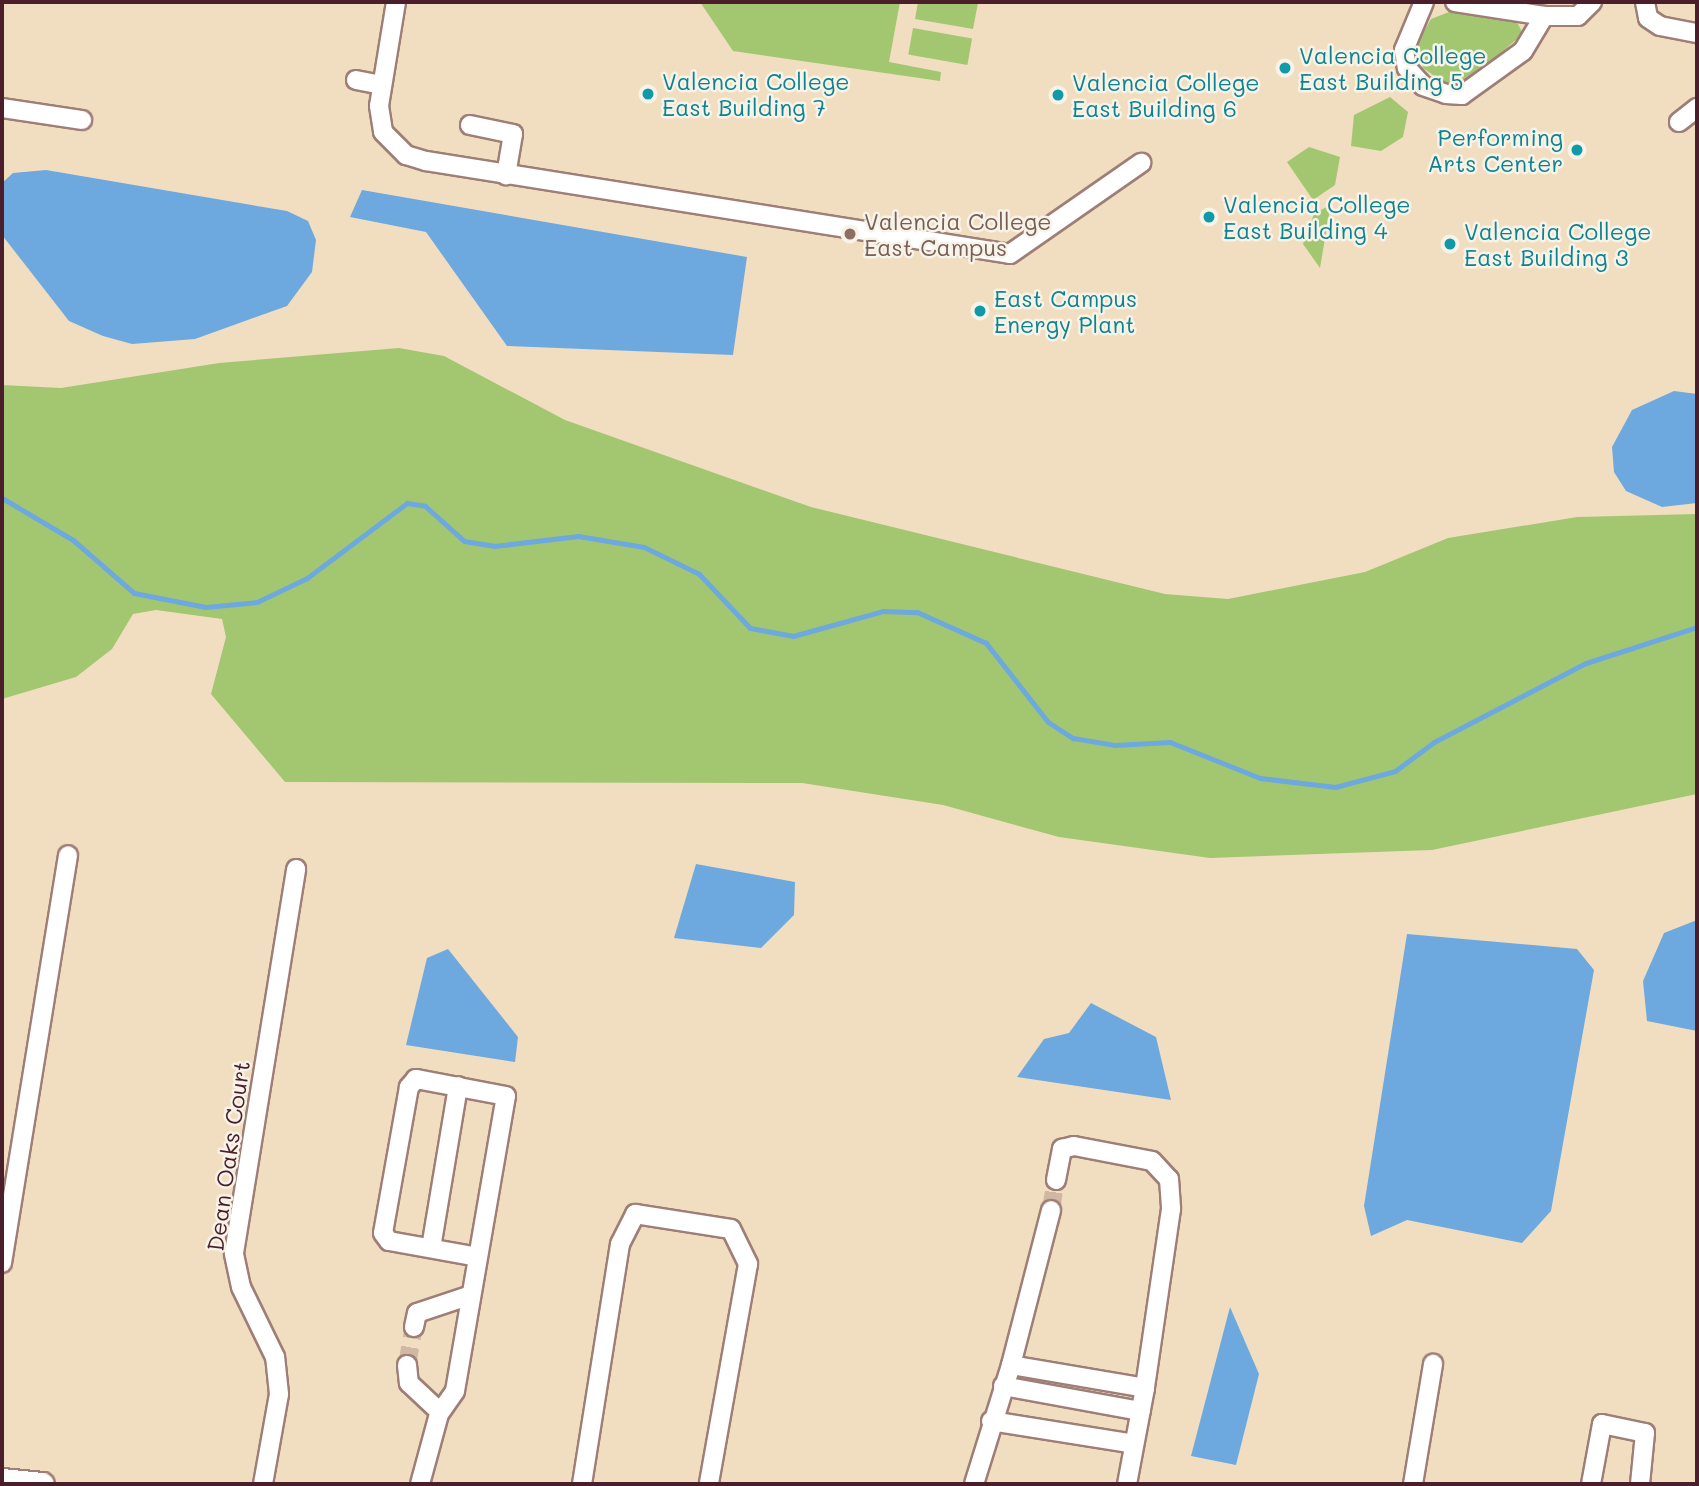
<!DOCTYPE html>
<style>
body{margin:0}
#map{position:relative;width:1699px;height:1486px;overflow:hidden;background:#f1dec1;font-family:Mali,sans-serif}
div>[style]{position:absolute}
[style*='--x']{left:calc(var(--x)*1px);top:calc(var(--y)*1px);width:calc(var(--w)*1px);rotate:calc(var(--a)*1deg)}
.green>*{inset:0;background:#a3c771;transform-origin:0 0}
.water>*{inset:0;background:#6da9de}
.stream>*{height:5px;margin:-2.5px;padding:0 2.5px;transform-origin:2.5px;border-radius:2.5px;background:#6da9de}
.minor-tunnel>*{height:18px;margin-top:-9px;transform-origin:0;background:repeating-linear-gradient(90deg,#d0b8a3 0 18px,transparent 0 27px)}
.roads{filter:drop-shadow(2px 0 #9e7e76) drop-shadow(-2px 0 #9e7e76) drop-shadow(0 2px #9e7e76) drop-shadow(0 -2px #9e7e76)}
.minor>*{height:18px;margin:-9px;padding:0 9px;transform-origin:9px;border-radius:9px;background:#fff}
.major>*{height:23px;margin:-11.5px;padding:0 11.5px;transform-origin:11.5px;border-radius:11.5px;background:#fff}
.dots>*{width:19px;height:19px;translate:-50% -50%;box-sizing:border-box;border:4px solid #f7f3e8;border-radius:50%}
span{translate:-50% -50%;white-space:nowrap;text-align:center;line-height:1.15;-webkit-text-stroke:5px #f7f3e8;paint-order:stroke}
.culture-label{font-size:23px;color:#0d838f}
.left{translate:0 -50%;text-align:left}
.right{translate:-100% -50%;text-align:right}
.education-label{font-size:23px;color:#785e54}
.street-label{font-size:23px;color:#4a1f2b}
.frame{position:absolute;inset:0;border:4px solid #4a1f2b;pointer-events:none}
</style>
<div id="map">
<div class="green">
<i style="clip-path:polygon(700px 2px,900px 2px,889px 62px,941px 72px,940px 81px,733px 51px)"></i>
<i style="clip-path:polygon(918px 2px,978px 3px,973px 29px,915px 19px)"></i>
<i style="clip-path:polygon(1462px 7px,1514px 16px,1523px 34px,1465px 83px,1446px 84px,1423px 68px,1417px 43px,1431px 19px)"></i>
<i style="left:913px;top:28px;width:60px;height:27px;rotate:10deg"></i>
<i style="clip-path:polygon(1390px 97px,1408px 112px,1403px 137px,1381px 151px,1351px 146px,1354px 115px)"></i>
<i style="clip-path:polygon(1309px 147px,1340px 157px,1335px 185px,1313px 200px,1287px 162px)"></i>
<i style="clip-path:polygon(1328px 206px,1330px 209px,1320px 268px,1303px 244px,1314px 214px)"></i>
<i style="clip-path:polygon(399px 348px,444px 356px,565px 420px,811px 507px,1165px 594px,1228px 599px,1365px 572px,1448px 538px,1577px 517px,1697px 514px,1697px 794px,1432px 850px,1210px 858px,1059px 837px,943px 805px,802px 783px,285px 782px,211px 694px,226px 637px,222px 619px,156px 610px,133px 614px,112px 649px,76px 677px,2px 699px,2px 385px,61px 388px,219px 363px)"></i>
</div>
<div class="water">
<i style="clip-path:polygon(46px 170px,287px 211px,308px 221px,316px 240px,312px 272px,287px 306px,195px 339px,132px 344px,103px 336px,69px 321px,2px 235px,2px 183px,13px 173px)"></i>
<i style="clip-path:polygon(362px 190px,747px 257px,733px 355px,507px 346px,426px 232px,350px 217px)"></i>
<i style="clip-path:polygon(1674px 391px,1697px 394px,1697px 503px,1662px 507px,1626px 491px,1614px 472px,1612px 447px,1632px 410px)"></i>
<i style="clip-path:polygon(696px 864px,795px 882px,794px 915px,761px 948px,674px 938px)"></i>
<i style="clip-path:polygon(1697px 920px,1697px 1031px,1647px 1021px,1643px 981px,1664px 933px)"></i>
<i style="clip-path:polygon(1407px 934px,1577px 949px,1594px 970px,1551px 1211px,1522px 1243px,1407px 1220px,1371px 1236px,1364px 1206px)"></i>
<i style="clip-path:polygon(448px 949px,518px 1037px,515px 1062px,406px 1045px,427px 958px)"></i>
<i style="clip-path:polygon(1091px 1003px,1156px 1037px,1171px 1100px,1017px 1077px,1044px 1039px,1069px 1033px)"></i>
<i style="clip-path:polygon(1230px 1307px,1259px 1374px,1236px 1465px,1191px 1456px)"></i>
</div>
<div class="stream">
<i style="--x:2;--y:498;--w:82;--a:30.6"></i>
<i style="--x:73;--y:540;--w:81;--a:41"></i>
<i style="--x:134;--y:593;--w:73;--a:11"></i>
<i style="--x:206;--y:607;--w:51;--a:-5.6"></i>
<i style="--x:257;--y:602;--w:55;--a:-25.6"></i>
<i style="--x:307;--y:578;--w:125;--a:-36.9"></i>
<i style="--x:407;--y:503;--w:18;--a:9"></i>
<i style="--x:425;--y:506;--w:52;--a:41.9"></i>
<i style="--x:464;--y:541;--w:30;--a:9"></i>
<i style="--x:494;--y:546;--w:85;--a:-6.8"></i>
<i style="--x:578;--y:536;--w:67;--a:9.5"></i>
<i style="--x:644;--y:547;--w:61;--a:26.1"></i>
<i style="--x:699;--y:574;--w:74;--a:46.6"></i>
<i style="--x:750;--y:628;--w:44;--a:10.5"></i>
<i style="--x:793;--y:636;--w:93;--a:-15.5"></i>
<i style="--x:883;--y:611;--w:34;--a:2"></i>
<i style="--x:917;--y:612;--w:76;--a:24.2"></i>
<i style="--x:986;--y:643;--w:100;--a:51.9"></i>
<i style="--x:1048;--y:722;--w:30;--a:33"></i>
<i style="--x:1073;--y:738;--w:43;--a:9.5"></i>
<i style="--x:1115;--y:745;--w:55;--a:-3.1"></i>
<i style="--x:1170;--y:742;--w:97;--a:21.8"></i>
<i style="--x:1260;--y:778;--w:76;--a:6.8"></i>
<i style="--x:1335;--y:787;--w:62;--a:-14.9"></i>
<i style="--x:1395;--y:771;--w:49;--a:-36.6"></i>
<i style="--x:1434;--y:742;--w:171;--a:-27.5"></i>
<i style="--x:1586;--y:663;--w:117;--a:-18"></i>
</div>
<div class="minor-tunnel">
<i style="--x:1051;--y:1210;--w:30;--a:-81"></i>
<i style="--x:407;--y:1365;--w:39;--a:-80"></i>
</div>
<div class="roads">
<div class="minor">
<i style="--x:396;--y:2;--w:105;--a:99.3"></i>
<i style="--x:379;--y:106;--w:26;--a:81"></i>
<i style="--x:383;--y:132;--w:33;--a:45"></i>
<i style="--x:406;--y:155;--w:21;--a:17"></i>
<i style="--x:426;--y:161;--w:591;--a:9.05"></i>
<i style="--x:1010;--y:254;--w:160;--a:-34.8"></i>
<i style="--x:1424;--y:2;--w:52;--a:112.6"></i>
<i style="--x:1404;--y:50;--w:18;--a:81"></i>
<i style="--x:1407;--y:68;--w:24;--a:48"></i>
<i style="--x:1423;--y:86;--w:24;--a:19"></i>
<i style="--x:1446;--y:94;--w:16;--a:4"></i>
<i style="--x:1462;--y:95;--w:75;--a:-35.8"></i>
<i style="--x:1523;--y:51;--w:41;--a:-59"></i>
<i style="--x:1455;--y:2;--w:90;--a:8.9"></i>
<i style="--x:1544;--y:16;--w:34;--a:0"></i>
<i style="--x:1578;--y:16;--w:20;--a:-45"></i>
<i style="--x:1645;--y:2;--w:16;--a:79"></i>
<i style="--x:1648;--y:18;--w:14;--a:34"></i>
<i style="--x:1660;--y:26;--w:38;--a:11"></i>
<i style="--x:356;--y:80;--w:26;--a:11"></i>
<i style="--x:2;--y:108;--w:81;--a:8.5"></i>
<i style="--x:1679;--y:122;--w:23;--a:-38"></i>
<i style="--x:470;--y:125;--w:44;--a:11.8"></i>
<i style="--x:513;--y:134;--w:42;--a:99.7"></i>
<i style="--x:1056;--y:1180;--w:32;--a:-79"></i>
<i style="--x:1062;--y:1149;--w:12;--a:-14"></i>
<i style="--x:1074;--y:1146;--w:79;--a:10.9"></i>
<i style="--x:1152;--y:1161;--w:25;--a:47"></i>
<i style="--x:1169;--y:1179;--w:30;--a:86"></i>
<i style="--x:1171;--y:1209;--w:181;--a:98.3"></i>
<i style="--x:431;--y:1248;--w:164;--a:-80.5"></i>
<i style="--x:2;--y:1263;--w:413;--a:-80.8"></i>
<i style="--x:414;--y:1327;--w:14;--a:-78"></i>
<i style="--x:417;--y:1313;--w:57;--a:-18.4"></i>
<i style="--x:407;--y:1365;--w:18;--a:84"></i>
<i style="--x:409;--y:1383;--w:42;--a:43.1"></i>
<i style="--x:1011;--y:1365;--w:160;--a:-75.5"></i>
<i style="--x:1003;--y:1386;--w:140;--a:10.3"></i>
<i style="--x:991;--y:1421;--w:145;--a:9.1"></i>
<i style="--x:263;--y:1484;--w:91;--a:-79.9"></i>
<i style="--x:279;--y:1394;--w:37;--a:-96"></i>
<i style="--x:275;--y:1357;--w:78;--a:-115.9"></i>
<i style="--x:241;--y:1287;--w:35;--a:-102"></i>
<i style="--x:234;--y:1253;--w:389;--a:-80.8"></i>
<i style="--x:420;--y:1484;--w:73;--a:-74.8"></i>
<i style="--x:439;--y:1414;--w:28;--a:-55"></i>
<i style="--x:455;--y:1391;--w:299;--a:-80.2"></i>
<i style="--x:506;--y:1096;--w:92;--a:-169.3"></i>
<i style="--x:416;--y:1079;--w:11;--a:131"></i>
<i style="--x:409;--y:1087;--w:148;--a:100.1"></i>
<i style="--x:383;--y:1233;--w:10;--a:53"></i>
<i style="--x:389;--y:1241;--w:90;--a:10.2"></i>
<i style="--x:582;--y:1484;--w:243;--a:-81"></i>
<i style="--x:620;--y:1244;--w:34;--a:-63"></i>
<i style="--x:635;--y:1214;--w:97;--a:8.9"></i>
<i style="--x:731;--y:1229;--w:39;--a:64"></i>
<i style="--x:748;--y:1264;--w:223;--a:100.1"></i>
<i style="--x:974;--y:1484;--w:125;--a:-72.7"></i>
<i style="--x:1011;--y:1365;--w:136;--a:9.7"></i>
<i style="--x:1145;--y:1388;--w:98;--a:100.6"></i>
<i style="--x:1413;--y:1484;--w:122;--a:-80.5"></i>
<i style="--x:1591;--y:1484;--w:61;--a:-79.6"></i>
<i style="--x:1602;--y:1424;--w:44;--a:11.8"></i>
<i style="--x:1645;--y:1433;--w:51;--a:95.6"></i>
</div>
<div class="major">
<i style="--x:2;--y:1480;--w:40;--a:5.7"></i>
</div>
</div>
<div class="dots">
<i style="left:1285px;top:68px;background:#0f9aa8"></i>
<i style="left:648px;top:94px;background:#0f9aa8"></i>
<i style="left:1058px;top:95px;background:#0f9aa8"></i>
<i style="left:1577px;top:150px;background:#0f9aa8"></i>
<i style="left:1209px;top:217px;background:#0f9aa8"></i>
<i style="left:850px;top:234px;background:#8d6e63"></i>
<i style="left:1450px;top:244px;background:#0f9aa8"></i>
<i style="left:980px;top:311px;background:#0f9aa8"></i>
</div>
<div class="culture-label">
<span class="left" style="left:1299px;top:68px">Valencia College<br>East Building 5</span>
<span class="left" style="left:662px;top:94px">Valencia College<br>East Building 7</span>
<span class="left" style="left:1072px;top:95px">Valencia College<br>East Building 6</span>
<span class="right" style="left:1563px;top:150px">Performing<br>Arts Center</span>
<span class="left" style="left:1223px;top:217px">Valencia College<br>East Building 4</span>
<span class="left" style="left:1464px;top:244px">Valencia College<br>East Building 3</span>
<span class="left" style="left:994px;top:311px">East Campus<br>Energy Plant</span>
</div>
<div class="education-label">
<span class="left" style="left:864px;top:234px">Valencia College<br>East Campus</span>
</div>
<div class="street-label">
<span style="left:228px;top:1156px;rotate:-82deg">Dean Oaks Court</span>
</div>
<div class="frame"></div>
</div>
